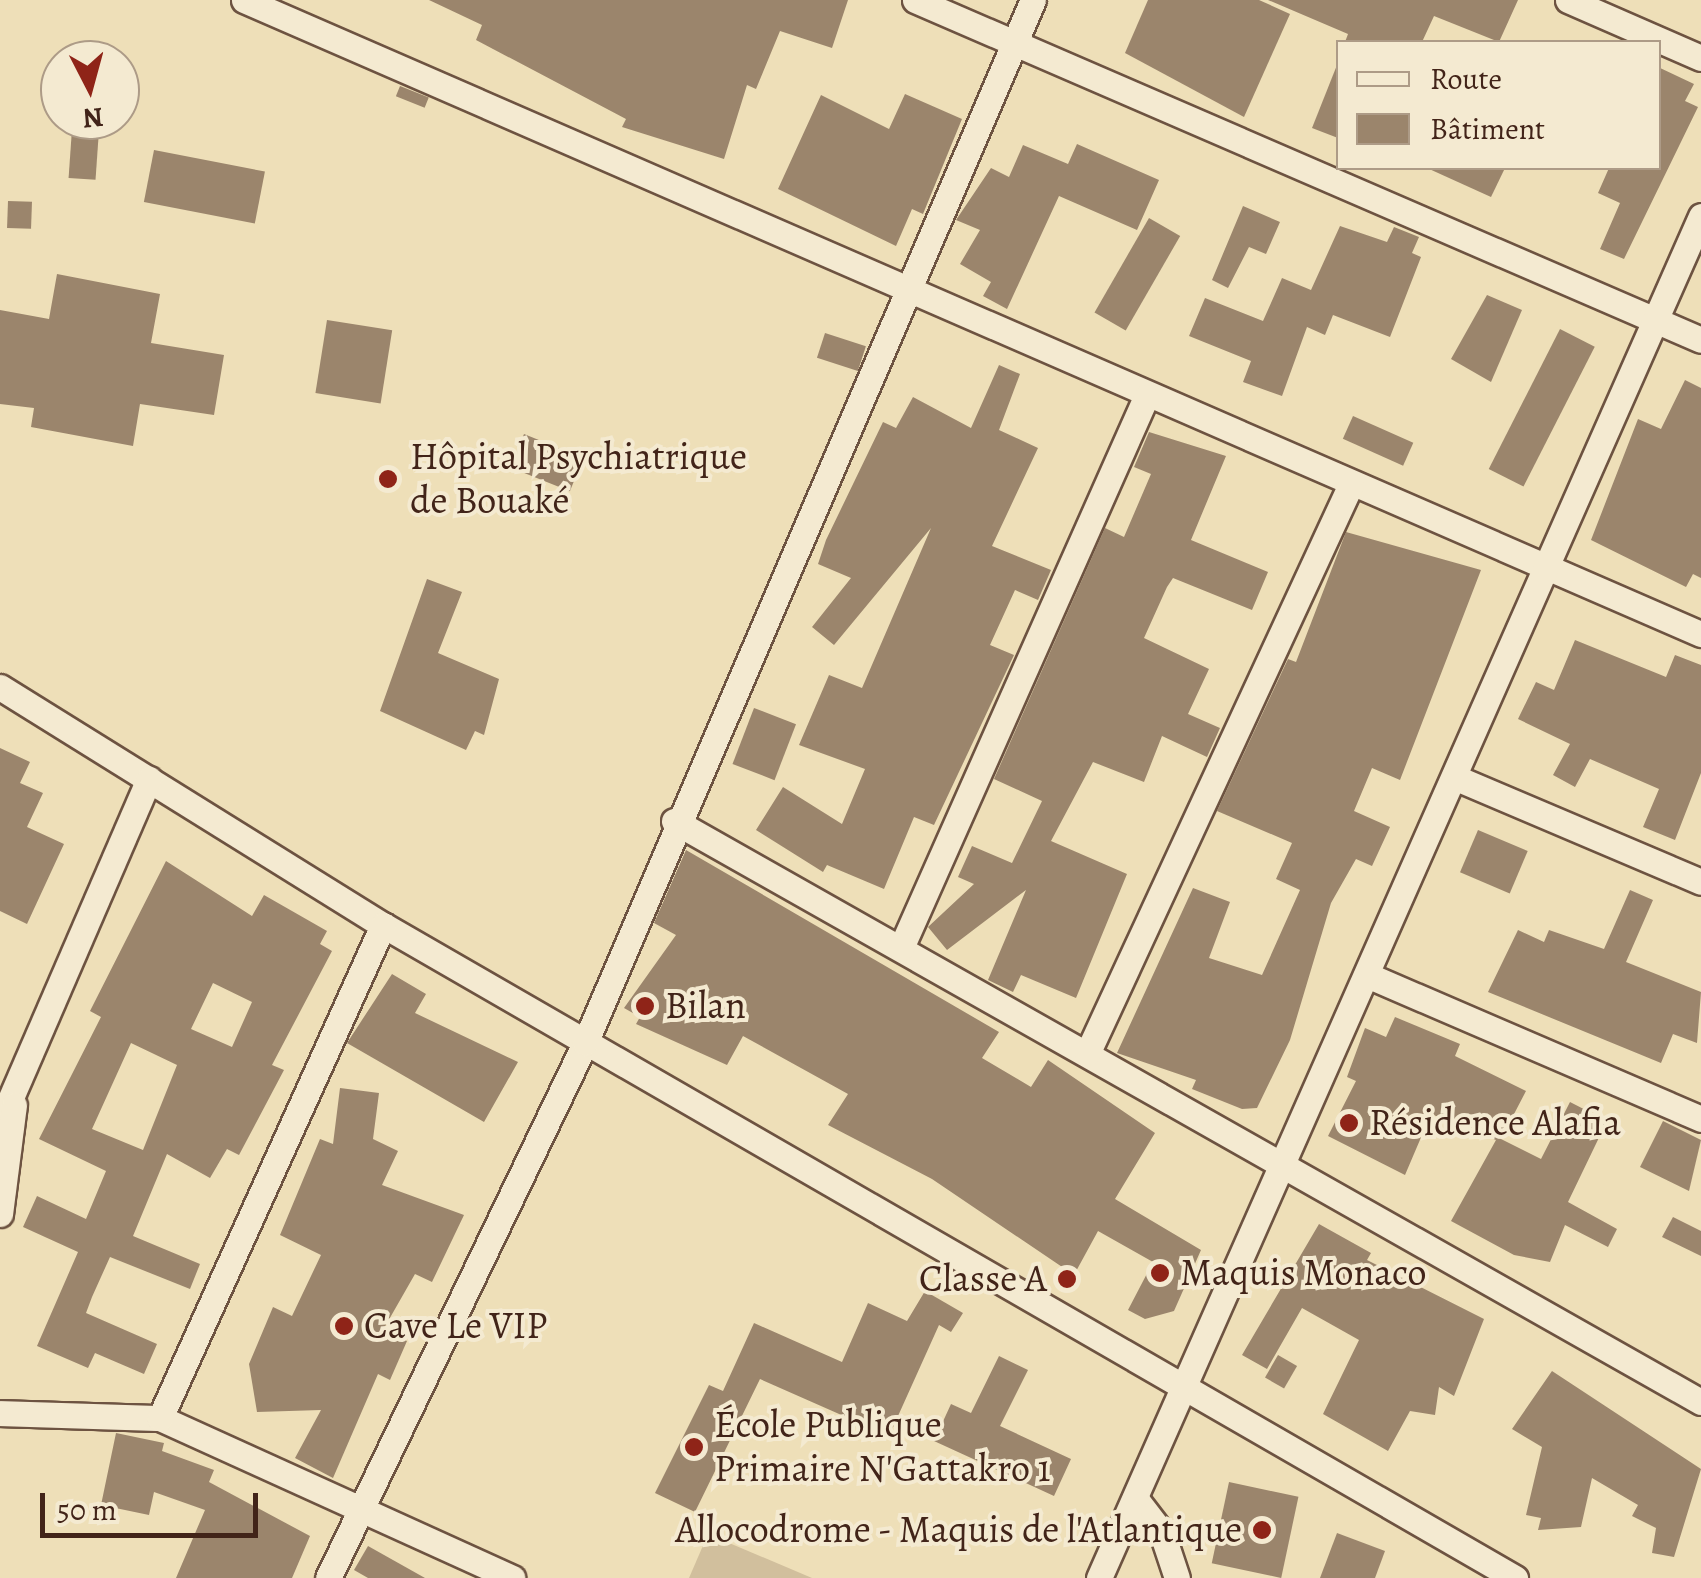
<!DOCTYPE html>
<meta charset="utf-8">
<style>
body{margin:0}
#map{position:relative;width:1701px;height:1578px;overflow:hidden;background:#eedfb8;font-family:Alegreya,serif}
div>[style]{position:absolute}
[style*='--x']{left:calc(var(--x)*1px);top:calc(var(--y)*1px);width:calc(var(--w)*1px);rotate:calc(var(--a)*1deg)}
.green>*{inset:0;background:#d1bf9d}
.building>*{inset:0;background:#9b856c;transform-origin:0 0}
.roads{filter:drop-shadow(2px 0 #6d5341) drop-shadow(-2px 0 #6d5341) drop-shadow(0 2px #6d5341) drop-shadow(0 -2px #6d5341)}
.street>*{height:25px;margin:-12.5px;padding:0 12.5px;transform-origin:12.5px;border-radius:12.5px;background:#f4ead1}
.dots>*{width:28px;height:28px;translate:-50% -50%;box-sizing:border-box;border:5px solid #f4ead1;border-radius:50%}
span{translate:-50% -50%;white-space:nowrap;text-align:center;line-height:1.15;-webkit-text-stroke:8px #f4ead1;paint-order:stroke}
.poi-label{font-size:38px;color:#422419}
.left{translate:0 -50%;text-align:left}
.right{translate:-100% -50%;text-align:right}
.legend{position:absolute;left:1336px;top:40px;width:325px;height:130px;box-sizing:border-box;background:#f4ead1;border:2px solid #ad9b87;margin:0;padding:12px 18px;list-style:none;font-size:30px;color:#422419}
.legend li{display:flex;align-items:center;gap:20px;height:50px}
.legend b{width:50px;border:2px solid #ad9b87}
.north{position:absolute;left:40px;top:40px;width:100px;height:100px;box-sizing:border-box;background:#f4ead1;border:2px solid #ad9b87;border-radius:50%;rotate:174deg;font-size:28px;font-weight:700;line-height:40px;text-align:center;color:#422419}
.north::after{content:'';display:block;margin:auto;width:35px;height:45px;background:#8f2418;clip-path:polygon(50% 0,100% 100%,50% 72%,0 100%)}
.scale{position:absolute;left:40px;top:1493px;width:218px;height:45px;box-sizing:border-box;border:5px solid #422419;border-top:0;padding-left:12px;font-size:30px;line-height:35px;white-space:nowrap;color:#422419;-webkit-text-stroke:8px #f4ead1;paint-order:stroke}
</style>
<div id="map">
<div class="green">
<i style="clip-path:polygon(708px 1534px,812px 1578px,689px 1578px)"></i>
</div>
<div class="building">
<i style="clip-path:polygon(429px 0,848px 0,832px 48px,780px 31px,756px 89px,747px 85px,724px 159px,622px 127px,626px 119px,476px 40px,482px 25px)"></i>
<i style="clip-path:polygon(1148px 0,1259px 0,1290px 14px,1244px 117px,1125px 53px)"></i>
<i style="clip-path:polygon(1268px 0,1518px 0,1499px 42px,1434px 16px,1422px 42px,1345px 42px,1348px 34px)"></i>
<i style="clip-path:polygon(1337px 65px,1338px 65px,1338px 138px,1312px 128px)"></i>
<i style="clip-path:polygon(1658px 67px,1694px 84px,1685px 101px,1698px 107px,1624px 259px,1600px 249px,1620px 203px,1598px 193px,1609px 168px,1658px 168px)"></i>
<i style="left:400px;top:86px;width:31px;height:11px;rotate:22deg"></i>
<i style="clip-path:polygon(905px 94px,962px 119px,923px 214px,912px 209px,896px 246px,778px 189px,821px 95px,889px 129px)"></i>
<i style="left:72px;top:129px;width:27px;height:49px;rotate:4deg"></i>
<i style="clip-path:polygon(1077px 144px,1159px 180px,1137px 230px,1059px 196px,1007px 309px,983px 296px,991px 282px,960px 264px,980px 230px,956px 220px,991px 168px,1009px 177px,1023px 145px,1068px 164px)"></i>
<i style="left:154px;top:150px;width:113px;height:53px;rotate:11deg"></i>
<i style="clip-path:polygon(1427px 168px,1505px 168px,1491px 197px)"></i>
<i style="left:8px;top:201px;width:24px;height:27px;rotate:2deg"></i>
<i style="clip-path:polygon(1243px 206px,1280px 222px,1266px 254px,1249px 247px,1228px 288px,1212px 280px)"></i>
<i style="left:1149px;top:218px;width:36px;height:109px;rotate:30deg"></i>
<i style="clip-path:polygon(1340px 226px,1387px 242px,1394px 227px,1419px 237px,1412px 253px,1421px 257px,1390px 337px,1333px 315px,1325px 335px,1307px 327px,1282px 396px,1243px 382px,1251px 361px,1189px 336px,1205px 298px,1263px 321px,1282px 278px,1311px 290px)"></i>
<i style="clip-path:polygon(57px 274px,160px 294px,151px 343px,224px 355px,214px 415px,140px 404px,133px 446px,31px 427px,34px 408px,0 404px,0 310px,49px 319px)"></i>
<i style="clip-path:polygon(1487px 295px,1522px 310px,1491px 382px,1451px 359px)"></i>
<i style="left:327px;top:320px;width:66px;height:74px;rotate:9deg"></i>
<i style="left:1560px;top:329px;width:39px;height:157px;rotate:27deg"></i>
<i style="left:825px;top:333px;width:43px;height:26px;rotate:18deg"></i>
<i style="clip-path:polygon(999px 365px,1020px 374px,999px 430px,1038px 448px,992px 546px,1051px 570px,1038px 600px,1015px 590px,990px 645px,1014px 655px,934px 825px,914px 817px,884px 889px,827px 865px,823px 872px,756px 830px,783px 787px,842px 824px,865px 769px,799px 745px,829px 675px,862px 688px,931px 528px,834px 645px,812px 627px,851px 578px,818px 564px,826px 540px,883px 422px,896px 428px,913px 397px,971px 428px)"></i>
<i style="clip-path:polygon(1685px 380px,1701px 388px,1701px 578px,1693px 574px,1686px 587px,1591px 540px,1638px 419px,1661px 429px)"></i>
<i style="left:1353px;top:416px;width:66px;height:25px;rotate:24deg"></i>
<i style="clip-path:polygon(1149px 432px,1226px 456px,1191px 540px,1268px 572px,1252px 610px,1173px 578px,1167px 587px,1144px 638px,1209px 669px,1188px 714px,1220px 728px,1207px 757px,1162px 736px,1144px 782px,1093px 762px,1051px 841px,1127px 874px,1076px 998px,1021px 975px,1013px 992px,988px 980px,1026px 890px,947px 950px,928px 927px,974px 884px,958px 877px,972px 846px,1012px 863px,1042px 801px,994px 779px,1105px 528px,1124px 537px,1151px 474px,1134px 467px)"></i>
<i style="left:524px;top:434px;width:64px;height:36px;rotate:22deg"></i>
<i style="clip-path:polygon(1346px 532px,1481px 570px,1400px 780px,1372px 768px,1354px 811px,1390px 827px,1372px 866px,1356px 859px,1331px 903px,1290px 1040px,1257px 1108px,1242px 1109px,1192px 1089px,1196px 1080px,1117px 1053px,1193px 888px,1230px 902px,1209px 958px,1262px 975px,1300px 890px,1276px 879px,1292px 843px,1217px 811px,1288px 659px,1296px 662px)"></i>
<i style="clip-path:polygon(427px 579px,462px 592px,438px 653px,499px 679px,484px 735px,475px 731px,466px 750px,380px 711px)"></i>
<i style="clip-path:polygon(1575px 640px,1666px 677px,1675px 655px,1701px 665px,1701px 773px,1675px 840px,1643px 827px,1659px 789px,1590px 759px,1575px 787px,1553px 775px,1570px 744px,1518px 719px,1536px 682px,1554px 690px)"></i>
<i style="left:754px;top:708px;width:45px;height:60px;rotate:21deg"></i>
<i style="clip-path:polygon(0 748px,30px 762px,20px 783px,43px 793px,27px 827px,64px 844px,27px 924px,0 911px)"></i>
<i style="left:1478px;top:830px;width:54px;height:46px;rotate:23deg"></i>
<i style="clip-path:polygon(686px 850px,999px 1032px,982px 1058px,1031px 1087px,1048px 1060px,1155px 1133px,1115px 1199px,1201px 1250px,1174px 1311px,1145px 1319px,1128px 1310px,1153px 1262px,1098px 1231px,1074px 1275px,932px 1179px,828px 1125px,848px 1094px,743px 1036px,727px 1065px,636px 1024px,640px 1017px,624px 1008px,676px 935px,654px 923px)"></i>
<i style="clip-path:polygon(evenodd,166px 861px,252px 916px,264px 895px,327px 931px,320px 944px,332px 951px,272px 1065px,284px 1070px,239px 1155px,227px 1149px,210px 1178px,167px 1154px,133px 1236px,200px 1264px,190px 1289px,110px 1257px,92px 1297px,86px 1313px,157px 1344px,144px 1374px,95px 1353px,88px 1368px,37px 1346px,78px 1252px,23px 1227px,37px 1196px,86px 1219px,106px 1171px,39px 1139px,101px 1017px,90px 1011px,166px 861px,213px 983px,252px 1002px,232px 1047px,191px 1029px,213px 983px,166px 861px,131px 1043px,177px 1065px,143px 1150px,92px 1129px,131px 1043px)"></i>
<i style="clip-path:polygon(1630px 890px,1653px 900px,1626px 962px,1701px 992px,1697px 1043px,1673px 1034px,1661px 1063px,1488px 992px,1518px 930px,1544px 942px,1549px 930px,1604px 949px)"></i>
<i style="clip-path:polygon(392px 974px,426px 994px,415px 1013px,518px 1062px,484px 1122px,347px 1043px)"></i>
<i style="clip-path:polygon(1395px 1017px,1460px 1044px,1455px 1056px,1526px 1091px,1501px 1139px,1541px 1159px,1570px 1102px,1607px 1121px,1568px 1202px,1617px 1229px,1608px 1247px,1565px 1225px,1550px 1262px,1514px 1255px,1451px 1221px,1496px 1140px,1431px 1114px,1405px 1175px,1328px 1136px,1356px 1081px,1347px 1077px,1365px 1028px,1386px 1037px)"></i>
<i style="clip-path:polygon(340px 1088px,379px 1093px,373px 1139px,398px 1151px,382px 1185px,464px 1215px,432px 1282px,415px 1274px,383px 1330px,407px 1341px,390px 1380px,378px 1374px,333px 1478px,295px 1458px,321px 1410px,257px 1412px,249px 1364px,273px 1307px,292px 1316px,321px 1255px,280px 1235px,320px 1139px,333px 1144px)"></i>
<i style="clip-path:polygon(1663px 1121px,1701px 1140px,1689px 1191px,1640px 1167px)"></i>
<i style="clip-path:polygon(1673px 1217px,1701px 1231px,1701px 1256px,1662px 1237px)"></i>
<i style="clip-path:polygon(1319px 1224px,1371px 1253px,1367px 1260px,1484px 1319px,1454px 1396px,1439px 1387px,1435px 1415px,1410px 1411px,1388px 1451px,1323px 1414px,1359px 1340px,1302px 1308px,1267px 1369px,1242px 1355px)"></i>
<i style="clip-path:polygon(925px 1291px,963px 1313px,951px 1332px,939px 1325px,889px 1436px,760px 1379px,695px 1512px,655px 1493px,709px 1385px,723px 1391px,754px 1323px,842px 1362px,868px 1303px,907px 1321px)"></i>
<i style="left:1278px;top:1355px;width:22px;height:26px;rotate:30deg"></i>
<i style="clip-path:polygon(999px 1356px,1028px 1370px,1000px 1426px,1071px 1459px,1054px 1496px,934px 1441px,951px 1404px,971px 1413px)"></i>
<i style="clip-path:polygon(1552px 1371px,1701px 1469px,1674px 1557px,1652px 1553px,1656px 1528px,1632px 1516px,1638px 1505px,1592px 1478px,1581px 1527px,1538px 1530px,1541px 1518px,1526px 1515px,1542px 1447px,1512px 1429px)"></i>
<i style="clip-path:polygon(116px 1433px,164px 1443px,162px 1451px,214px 1470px,209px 1482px,310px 1536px,292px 1578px,176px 1578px,205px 1510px,154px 1492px,149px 1515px,101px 1505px)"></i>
<i style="left:1229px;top:1482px;width:71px;height:83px;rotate:12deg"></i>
<i style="clip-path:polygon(1337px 1533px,1385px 1551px,1375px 1578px,1320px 1578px)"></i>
<i style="clip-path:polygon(368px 1546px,425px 1578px,368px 1578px,354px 1570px)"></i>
</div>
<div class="roads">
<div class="street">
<i style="--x:244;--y:0;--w:1589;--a:23.52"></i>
<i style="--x:915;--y:0;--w:856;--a:23.39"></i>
<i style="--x:1568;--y:0;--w:145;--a:23.6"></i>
<i style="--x:0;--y:687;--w:451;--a:31.9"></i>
<i style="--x:383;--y:925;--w:1307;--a:29.98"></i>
<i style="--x:1454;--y:777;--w:268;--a:23"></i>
<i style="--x:674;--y:821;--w:1180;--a:29.5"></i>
<i style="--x:901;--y:948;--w:603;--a:-66.03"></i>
<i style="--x:1367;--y:975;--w:364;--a:23.3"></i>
<i style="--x:1087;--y:1054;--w:628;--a:-65.15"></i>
<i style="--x:0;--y:1123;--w:375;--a:-66.6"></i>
<i style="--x:0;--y:1214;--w:110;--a:-82.7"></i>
<i style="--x:0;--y:1413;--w:160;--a:1.8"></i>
<i style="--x:160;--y:1418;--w:387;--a:24.4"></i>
<i style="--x:160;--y:1418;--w:541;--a:-65.66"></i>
<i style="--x:1135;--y:1498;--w:44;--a:52.4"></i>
<i style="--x:1162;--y:1533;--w:47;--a:71.6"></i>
<i style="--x:328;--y:1578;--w:594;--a:-64.34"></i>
<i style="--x:585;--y:1043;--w:1135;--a:-66.76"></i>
<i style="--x:1099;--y:1578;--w:1489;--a:-66.15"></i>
</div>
</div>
<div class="dots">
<i style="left:388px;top:479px;background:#8f2418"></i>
<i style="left:645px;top:1006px;background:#8f2418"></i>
<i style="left:1349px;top:1123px;background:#8f2418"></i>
<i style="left:1160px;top:1273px;background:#8f2418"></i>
<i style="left:1067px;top:1279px;background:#8f2418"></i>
<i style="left:344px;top:1326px;background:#8f2418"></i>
<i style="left:694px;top:1447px;background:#8f2418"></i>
<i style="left:1262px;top:1530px;background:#8f2418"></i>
</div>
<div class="poi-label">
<span class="left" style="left:410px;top:479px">Hôpital Psychiatrique<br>de Bouaké</span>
<span class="left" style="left:665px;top:1006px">Bilan</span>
<span class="left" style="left:1369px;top:1123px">Résidence Alafia</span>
<span class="left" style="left:1180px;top:1273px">Maquis Monaco</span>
<span class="right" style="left:1047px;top:1279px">Classe A</span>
<span class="left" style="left:364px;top:1326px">Cave Le VIP</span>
<span class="left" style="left:714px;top:1447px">École Publique<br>Primaire N'Gattakro 1</span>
<span class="right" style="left:1242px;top:1530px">Allocodrome - Maquis de l'Atlantique</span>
</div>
<ul class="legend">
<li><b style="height:12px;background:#f4ead1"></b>Route</li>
<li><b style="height:28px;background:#9b856c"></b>Bâtiment</li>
</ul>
<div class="north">N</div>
<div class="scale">50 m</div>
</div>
